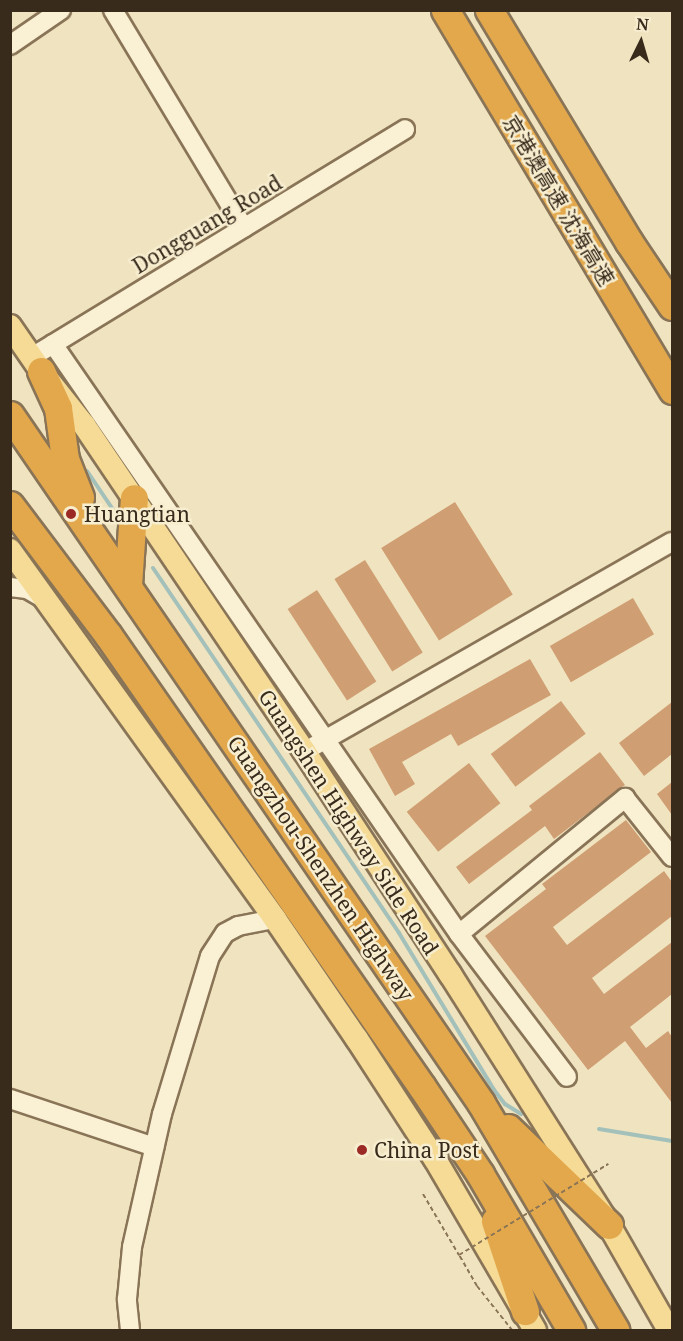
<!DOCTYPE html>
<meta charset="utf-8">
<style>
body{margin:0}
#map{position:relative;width:683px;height:1341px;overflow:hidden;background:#f0e3bf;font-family:"Noto Serif","Noto Sans SC",serif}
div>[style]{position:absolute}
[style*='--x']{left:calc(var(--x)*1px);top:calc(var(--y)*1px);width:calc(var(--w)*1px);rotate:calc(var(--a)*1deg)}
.stream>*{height:4px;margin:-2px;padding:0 2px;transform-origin:2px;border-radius:2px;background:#a3c1ba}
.building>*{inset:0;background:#cf9e73;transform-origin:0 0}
.path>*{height:2px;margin-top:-1px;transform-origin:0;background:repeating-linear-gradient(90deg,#897457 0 4.5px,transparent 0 7.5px)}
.roads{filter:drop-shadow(2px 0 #897457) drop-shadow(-2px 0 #897457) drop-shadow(0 2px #897457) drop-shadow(0 -2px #897457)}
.minor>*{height:18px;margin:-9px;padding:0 9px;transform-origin:9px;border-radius:9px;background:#faf0d3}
.major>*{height:22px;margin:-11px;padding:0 11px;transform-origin:11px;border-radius:11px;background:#f5db95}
.highway>*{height:27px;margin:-13.5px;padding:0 13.5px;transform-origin:13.5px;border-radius:13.5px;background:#e3a84b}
.path-bridge>*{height:2px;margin-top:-1px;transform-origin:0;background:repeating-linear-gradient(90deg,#897457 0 4.5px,transparent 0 7.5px)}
.dots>*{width:16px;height:16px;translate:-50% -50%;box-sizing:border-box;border:3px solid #f7edcf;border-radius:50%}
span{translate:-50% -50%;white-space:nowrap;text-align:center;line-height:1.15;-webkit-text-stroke:5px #f7edcf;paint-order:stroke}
.street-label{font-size:21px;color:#382b1c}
.poi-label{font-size:21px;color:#382b1c}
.left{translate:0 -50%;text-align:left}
.frame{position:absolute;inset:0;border:12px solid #382b1c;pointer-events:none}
.north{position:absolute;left:611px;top:12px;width:60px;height:60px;-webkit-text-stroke:4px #f7edcf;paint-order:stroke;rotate:5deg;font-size:16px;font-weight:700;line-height:24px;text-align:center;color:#382b1c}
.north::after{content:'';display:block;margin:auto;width:21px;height:27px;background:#382b1c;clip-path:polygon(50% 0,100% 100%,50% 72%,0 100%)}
</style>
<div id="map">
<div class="stream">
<i style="--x:87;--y:471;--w:59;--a:56"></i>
<i style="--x:153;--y:568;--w:440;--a:56"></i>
<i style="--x:399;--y:933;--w:184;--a:58.8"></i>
<i style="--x:494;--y:1090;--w:18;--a:52"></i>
<i style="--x:505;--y:1104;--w:19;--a:32"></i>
<i style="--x:599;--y:1129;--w:74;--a:9.3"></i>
</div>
<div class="building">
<i style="left:455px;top:502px;width:109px;height:87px;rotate:58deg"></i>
<i style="left:365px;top:560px;width:109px;height:36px;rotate:58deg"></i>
<i style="left:317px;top:590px;width:109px;height:35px;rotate:57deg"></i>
<i style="left:633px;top:598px;width:42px;height:96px;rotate:60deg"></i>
<i style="clip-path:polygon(530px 659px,551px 695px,458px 746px,451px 734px,402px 762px,415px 784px,395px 796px,369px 749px)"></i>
<i style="left:561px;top:701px;width:41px;height:88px;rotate:53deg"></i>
<i style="clip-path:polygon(672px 702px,672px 754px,644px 776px,619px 743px)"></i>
<i style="clip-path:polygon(600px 752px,625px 785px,554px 839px,545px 826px,469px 884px,456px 867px,532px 810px,529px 806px)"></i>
<i style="left:469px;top:763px;width:51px;height:79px;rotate:52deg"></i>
<i style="clip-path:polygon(672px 782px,672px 815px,657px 794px)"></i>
<i style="clip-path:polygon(626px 820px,651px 852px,553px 927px,567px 945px,664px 871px,672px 882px,672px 916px,592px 978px,604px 994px,672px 942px,672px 994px,630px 1027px,646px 1048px,668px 1031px,672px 1037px,672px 1103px,625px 1041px,588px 1070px,485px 936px,546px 889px,542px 884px)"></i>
</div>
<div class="path">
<i style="--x:423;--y:1194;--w:71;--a:59.5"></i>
<i style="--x:477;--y:1286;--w:56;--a:51.5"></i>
</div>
<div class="roads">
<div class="minor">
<i style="--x:113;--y:10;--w:254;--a:59"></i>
<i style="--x:10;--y:45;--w:62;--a:-34.5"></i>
<i style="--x:53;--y:344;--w:716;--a:55.47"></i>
<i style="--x:459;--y:934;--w:179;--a:52.9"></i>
<i style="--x:32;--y:357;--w:437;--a:-31.4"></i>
<i style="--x:10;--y:587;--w:17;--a:7"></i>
<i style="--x:27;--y:589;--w:20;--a:30"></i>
<i style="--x:314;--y:746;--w:412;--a:-29.7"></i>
<i style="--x:459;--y:934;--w:215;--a:-39.3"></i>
<i style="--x:625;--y:798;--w:75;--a:51.5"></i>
<i style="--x:10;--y:1099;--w:152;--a:18.4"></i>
<i style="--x:130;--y:1330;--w:31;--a:-96"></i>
<i style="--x:127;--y:1299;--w:52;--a:-84.5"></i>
<i style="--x:132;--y:1247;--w:136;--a:-77.3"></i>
<i style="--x:162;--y:1114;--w:165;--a:-73.1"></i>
<i style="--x:210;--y:956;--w:27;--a:-57"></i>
<i style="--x:225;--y:933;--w:15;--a:-28"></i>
<i style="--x:238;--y:926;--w:38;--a:-11"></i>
</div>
<div class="major">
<i style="--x:10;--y:326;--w:55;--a:55.4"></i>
<i style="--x:41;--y:371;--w:69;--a:51.5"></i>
<i style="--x:84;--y:425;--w:393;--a:56"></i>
<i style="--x:304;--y:751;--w:267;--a:56.8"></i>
<i style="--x:450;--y:974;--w:297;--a:57.6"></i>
<i style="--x:609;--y:1225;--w:121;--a:60.3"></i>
<i style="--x:10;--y:550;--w:454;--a:54.3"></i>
<i style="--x:275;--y:919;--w:145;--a:55.7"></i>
<i style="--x:357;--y:1039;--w:143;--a:57"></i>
<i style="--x:435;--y:1159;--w:198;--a:59.7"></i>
</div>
<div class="highway">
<i style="--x:445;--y:10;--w:443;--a:59.1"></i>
<i style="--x:489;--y:10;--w:271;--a:58.9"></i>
<i style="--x:629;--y:242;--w:77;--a:56.1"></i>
<i style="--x:41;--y:371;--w:41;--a:65.3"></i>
<i style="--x:58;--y:408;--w:51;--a:82.2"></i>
<i style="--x:65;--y:459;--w:41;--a:68.5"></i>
<i style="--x:10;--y:415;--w:834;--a:55.6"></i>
<i style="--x:481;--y:1103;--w:264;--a:59.4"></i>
<i style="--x:10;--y:505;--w:163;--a:53"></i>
<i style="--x:108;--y:635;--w:550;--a:55.21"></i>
<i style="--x:422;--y:1087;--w:105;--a:56.3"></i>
<i style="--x:480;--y:1174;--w:181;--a:59.7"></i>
<i style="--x:128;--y:585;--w:87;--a:-86.1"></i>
<i style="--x:508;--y:1128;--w:140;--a:43.8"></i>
<i style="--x:495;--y:1221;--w:95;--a:71.6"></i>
</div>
</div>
<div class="path-bridge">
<i style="--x:477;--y:1286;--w:36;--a:-120"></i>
<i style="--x:459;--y:1255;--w:175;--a:-31.4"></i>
</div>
<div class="dots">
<i style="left:71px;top:514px;background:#9b2924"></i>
<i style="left:362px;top:1150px;background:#9b2924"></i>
</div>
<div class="street-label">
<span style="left:559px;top:200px;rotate:59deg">京港澳高速 沈海高速</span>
<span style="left:207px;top:224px;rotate:-31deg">Dongguang Road</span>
<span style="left:349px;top:822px;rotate:57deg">Guangshen Highway Side Road</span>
<span style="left:321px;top:868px;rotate:56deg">Guangzhou-Shenzhen Highway</span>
</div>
<div class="poi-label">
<span class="left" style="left:84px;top:514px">Huangtian</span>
<span class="left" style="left:374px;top:1150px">China Post</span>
</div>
<div class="frame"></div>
<div class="north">N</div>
</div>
